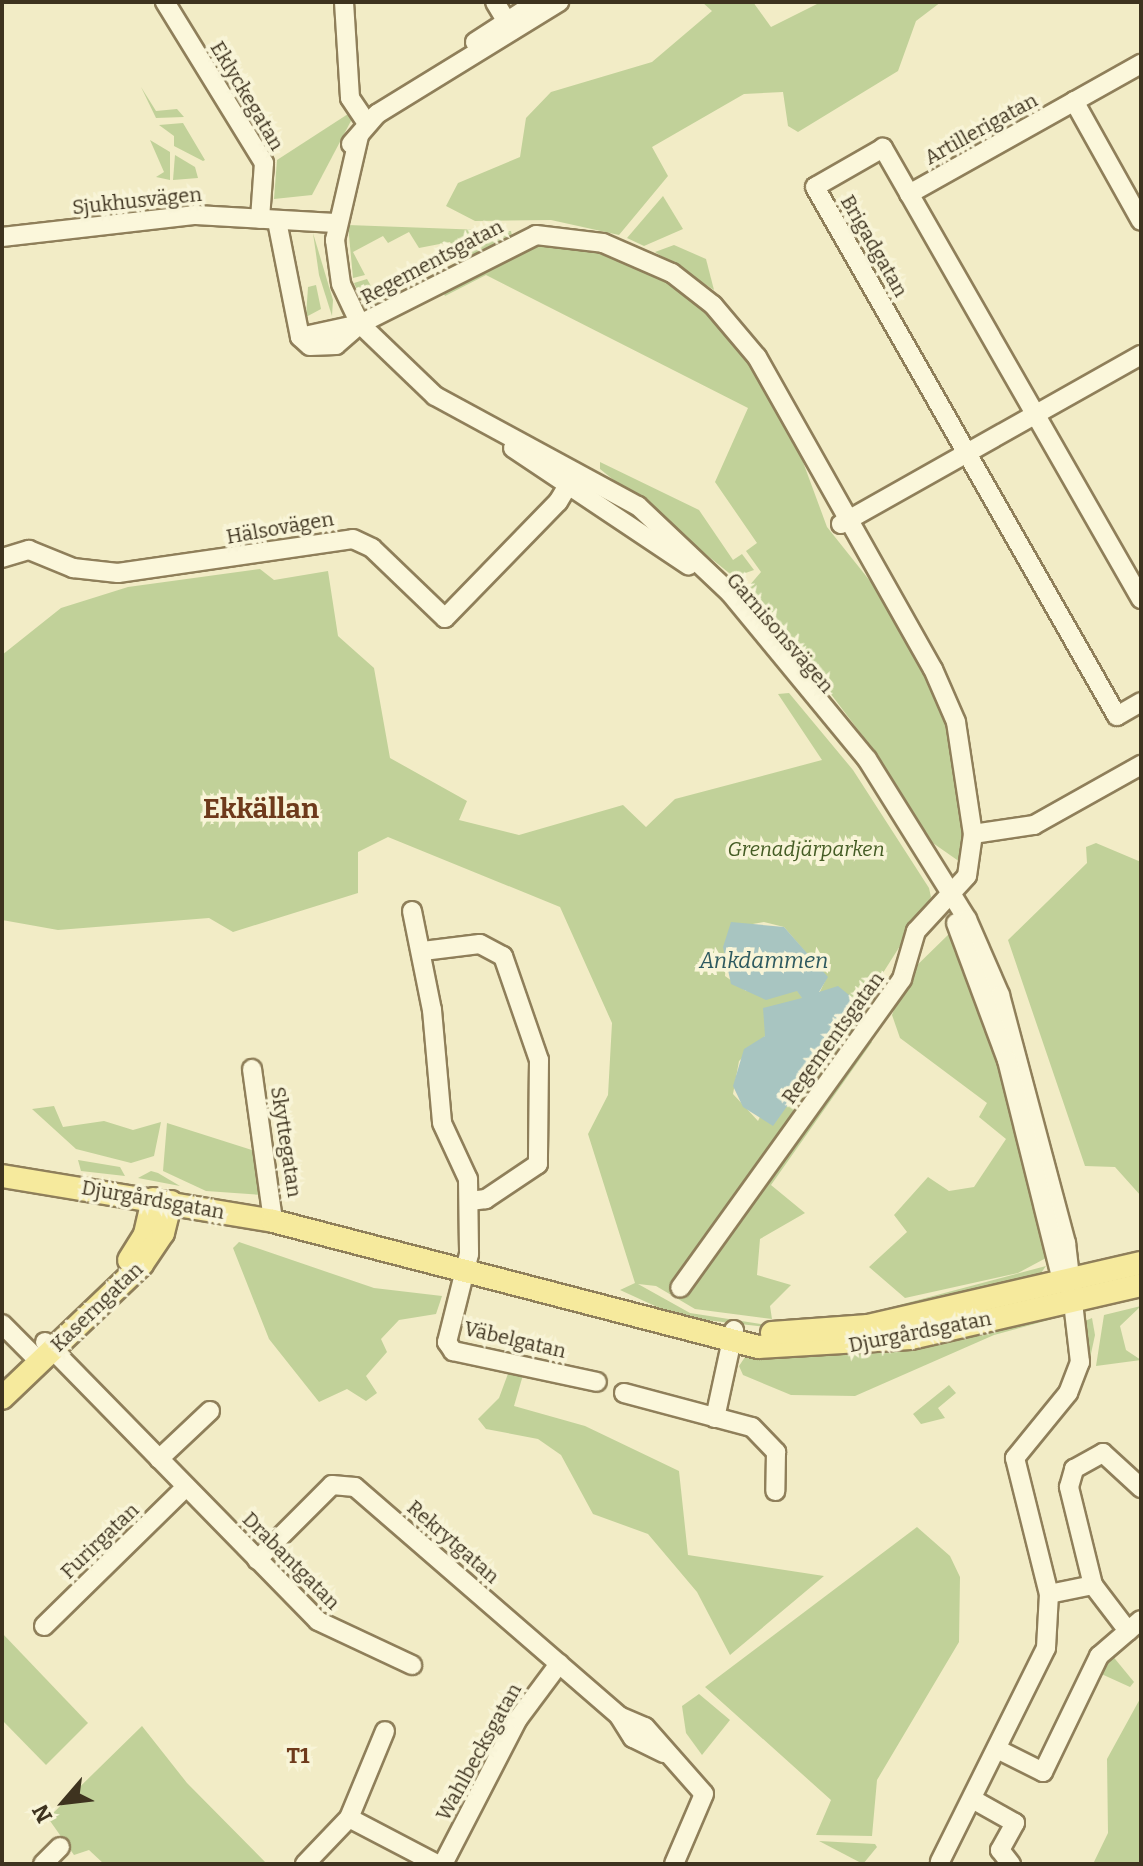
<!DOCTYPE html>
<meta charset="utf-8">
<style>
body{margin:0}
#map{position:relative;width:1143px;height:1866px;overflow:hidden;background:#f2ecc6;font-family:Bitter,serif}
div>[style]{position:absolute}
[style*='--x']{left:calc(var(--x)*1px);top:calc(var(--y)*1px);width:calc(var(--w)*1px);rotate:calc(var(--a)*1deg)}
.green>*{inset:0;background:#c1d199}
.water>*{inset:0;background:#a8c5c1}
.roads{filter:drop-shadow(2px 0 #8f7f5a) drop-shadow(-2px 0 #8f7f5a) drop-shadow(0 2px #8f7f5a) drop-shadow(0 -2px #8f7f5a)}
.minor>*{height:18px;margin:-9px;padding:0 9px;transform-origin:9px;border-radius:9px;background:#fbf7db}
.major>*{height:22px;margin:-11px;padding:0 11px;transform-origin:11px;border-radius:11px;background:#f6ea9d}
span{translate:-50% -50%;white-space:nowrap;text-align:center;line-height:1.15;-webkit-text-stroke:7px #f8f4d7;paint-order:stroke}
.street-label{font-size:20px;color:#3e331f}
.park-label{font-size:20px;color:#445c24;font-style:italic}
.water-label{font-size:22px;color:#2d595f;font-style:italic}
.neighbourhood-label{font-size:22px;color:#6e3a1b;font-weight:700}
.district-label{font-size:28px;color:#6e3a1b;font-weight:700}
.frame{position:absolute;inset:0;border:4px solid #3e331f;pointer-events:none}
.north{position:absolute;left:24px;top:1762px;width:80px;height:80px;-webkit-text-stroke:6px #f8f4d7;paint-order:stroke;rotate:242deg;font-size:22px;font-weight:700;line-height:32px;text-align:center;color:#3e331f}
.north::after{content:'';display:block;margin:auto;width:28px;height:36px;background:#3e331f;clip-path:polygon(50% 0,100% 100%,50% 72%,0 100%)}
</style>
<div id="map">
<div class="green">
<i style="clip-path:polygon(702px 2px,753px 2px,771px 27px,821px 2px,941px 2px,916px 21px,898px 71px,798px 132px,788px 126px,783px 92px,744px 94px,652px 147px,668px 176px,619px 235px,551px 220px,475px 221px,446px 206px,458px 183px,520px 157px,526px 118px,551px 92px,652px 62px,712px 11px)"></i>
<i style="clip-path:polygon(141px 87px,156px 111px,177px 109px,184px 117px,156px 118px)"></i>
<i style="clip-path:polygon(348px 114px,352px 119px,312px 195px,274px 199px,277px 160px)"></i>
<i style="clip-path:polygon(183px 123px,205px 160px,203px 161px,174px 146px,174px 136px,159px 125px)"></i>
<i style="clip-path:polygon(150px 140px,170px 152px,170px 180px,156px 177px,164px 172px)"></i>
<i style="clip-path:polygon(175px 155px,195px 167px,198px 178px,173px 180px)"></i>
<i style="clip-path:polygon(663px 196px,683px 229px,644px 246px,627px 238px)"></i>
<i style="clip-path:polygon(348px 225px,511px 231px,512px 236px,435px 278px,460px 259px,450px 242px,419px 248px,409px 232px,388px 243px,383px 236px,353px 252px,365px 275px,353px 278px)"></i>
<i style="clip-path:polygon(313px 233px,333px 300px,332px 316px,319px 275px)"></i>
<i style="clip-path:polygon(537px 244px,583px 247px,660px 277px,707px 311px,747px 358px,796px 443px,827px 527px,886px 601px,942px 708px,965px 831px,960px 862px,930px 841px,868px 743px,749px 586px,761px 572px,746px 551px,757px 543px,715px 482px,748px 408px,486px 275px,445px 296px,442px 290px)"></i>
<i style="clip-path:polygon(674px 245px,706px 259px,714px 290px,655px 252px)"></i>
<i style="clip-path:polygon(367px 279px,381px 303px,426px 282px,368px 313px,354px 283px)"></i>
<i style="clip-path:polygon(316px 285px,321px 309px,306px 317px,308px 287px)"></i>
<i style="clip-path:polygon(600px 462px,699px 510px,733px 560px,742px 554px,754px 570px,734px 577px,600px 469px)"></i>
<i style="clip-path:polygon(evenodd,260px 569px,274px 580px,328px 571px,338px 636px,374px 668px,390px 758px,467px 801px,459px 820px,519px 835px,623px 805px,646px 827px,675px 799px,822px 760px,778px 694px,789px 693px,853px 770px,929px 888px,931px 897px,850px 1025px,872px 1042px,771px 1185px,805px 1213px,760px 1239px,757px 1275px,791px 1285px,770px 1306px,772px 1319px,695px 1309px,656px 1286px,638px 1284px,690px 1313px,767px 1325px,835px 1322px,1046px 1266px,1039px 1276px,850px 1323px,783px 1329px,679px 1317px,620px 1290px,635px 1283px,588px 1134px,608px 1095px,612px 1023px,560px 907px,388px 837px,358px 852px,358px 893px,233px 932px,209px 918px,58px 930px,2px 920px,2px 655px,61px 608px,128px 587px,260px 569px,764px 922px,784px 927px,827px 977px,758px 1121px,733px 1094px,739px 1061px,765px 1036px,768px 1019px,803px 999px,797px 990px,746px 991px,725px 976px,726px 958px,747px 925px,764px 922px)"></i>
<i style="clip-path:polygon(1096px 843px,1141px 862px,1141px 1196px,1115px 1167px,1085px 1166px,1008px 940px,1087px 863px,1086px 847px)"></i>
<i style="clip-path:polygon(951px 932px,1007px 1080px,1046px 1258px,1018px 1273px,905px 1298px,869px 1267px,907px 1232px,894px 1215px,928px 1177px,949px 1191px,974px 1187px,1006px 1139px,979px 1117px,987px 1103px,900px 1038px,892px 1015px,906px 976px)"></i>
<i style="clip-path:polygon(54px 1106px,63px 1127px,104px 1121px,133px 1130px,161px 1122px,154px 1156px,131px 1163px,76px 1149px,32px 1109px)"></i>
<i style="clip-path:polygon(167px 1123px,255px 1151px,262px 1195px,206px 1191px,163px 1171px)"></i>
<i style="clip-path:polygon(78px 1160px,120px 1167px,125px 1176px,81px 1171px)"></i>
<i style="clip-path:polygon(151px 1171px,158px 1173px,180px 1186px,138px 1178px)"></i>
<i style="clip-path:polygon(239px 1242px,374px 1288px,442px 1296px,436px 1314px,399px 1320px,381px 1339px,387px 1352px,366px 1376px,377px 1393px,366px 1401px,347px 1389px,319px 1402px,269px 1339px,233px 1248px)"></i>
<i style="clip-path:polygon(1141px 1306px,1120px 1326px,1126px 1350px,1141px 1360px,1096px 1366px,1104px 1315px)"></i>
<i style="clip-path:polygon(1056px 1318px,994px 1335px,855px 1396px,791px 1395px,743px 1375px,739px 1366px,749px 1351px)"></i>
<i style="clip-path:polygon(1092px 1318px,1095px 1335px,1089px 1363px,1085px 1321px)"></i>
<i style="clip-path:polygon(509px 1371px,523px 1375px,514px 1406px,585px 1426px,679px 1471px,688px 1555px,824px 1576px,730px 1655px,697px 1592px,648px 1534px,593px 1514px,561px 1455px,538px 1439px,486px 1429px,478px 1419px,499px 1398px)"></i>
<i style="clip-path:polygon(949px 1385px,956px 1393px,938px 1408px,945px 1418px,921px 1424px,913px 1414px)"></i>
<i style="clip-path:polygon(917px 1527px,950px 1556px,960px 1577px,959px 1642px,877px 1780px,872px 1836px,816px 1835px,831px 1800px,705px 1687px)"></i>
<i style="clip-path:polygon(2px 1633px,88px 1723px,46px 1765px,2px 1720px)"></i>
<i style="clip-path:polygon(1111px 1654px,1134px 1682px,1130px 1687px,1097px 1672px)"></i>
<i style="clip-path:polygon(699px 1694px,730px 1720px,702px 1755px,686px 1733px,682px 1706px)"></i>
<i style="clip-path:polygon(1141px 1697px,1141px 1864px,1093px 1864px,1108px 1833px,1107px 1759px)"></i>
<i style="clip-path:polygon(142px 1726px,187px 1783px,267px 1864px,104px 1864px,89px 1850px,74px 1855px,48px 1818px)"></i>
<i style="clip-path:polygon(819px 1841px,875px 1844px,877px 1847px,863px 1864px)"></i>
</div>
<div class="water">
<i style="clip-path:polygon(731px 922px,784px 927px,828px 977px,819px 992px,838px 986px,854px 999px,856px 1009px,773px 1126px,743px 1107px,733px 1086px,744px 1049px,765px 1036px,763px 1008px,802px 998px,797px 991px,766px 1000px,731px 984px,723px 947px)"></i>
</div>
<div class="roads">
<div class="minor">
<i style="--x:165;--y:2;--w:189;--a:58.4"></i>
<i style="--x:264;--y:163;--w:56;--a:94.1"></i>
<i style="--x:344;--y:2;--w:96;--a:86.4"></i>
<i style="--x:350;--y:98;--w:30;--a:56"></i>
<i style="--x:495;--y:2;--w:33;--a:59"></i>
<i style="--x:475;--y:42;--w:74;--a:-32.8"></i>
<i style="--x:1074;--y:101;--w:137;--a:60.8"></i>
<i style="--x:359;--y:136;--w:107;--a:103"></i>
<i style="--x:335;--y:240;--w:44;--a:82.2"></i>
<i style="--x:341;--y:284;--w:44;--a:64.6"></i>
<i style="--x:360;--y:324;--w:104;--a:43.8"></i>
<i style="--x:435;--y:396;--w:231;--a:28.5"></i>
<i style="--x:638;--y:506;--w:127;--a:43.4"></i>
<i style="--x:730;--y:593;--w:215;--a:50.5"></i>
<i style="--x:867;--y:759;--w:189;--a:58"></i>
<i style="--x:967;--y:919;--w:83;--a:66.5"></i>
<i style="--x:1000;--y:995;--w:257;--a:75.1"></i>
<i style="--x:1066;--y:1243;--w:120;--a:83.3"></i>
<i style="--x:1080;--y:1362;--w:33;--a:111"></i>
<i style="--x:1068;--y:1393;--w:84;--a:129.2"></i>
<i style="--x:1015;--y:1458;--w:140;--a:76"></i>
<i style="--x:1049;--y:1594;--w:54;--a:93.2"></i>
<i style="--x:1046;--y:1648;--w:239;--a:116.4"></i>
<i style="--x:351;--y:144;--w:40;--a:-49"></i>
<i style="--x:377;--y:114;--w:214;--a:-31.6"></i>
<i style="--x:909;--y:194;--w:266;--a:-29.3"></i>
<i style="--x:277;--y:221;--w:118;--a:78.8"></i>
<i style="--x:300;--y:337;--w:13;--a:42"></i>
<i style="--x:310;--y:346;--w:26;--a:-2"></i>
<i style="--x:336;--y:345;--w:32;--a:-41"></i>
<i style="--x:2;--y:237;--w:195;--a:-6.5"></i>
<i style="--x:196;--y:215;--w:139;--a:3.3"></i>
<i style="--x:360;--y:324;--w:197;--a:-26.8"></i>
<i style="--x:536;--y:235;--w:67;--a:6.8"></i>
<i style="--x:603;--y:243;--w:75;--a:23.5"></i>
<i style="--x:672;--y:273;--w:52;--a:38"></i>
<i style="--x:713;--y:305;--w:68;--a:49.8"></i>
<i style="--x:757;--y:357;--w:358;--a:60.6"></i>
<i style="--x:933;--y:669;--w:58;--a:66.5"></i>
<i style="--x:956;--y:722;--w:113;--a:81.4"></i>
<i style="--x:973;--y:834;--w:42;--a:98.1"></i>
<i style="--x:967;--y:876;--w:75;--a:132.8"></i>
<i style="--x:916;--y:931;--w:50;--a:106.3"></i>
<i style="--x:902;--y:979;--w:380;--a:125.7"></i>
<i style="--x:300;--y:337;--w:61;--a:-12.2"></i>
<i style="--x:513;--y:448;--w:211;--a:33.8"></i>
<i style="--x:841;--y:524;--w:344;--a:-29.4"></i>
<i style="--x:2;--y:558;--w:28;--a:-17"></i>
<i style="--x:29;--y:550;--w:48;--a:22.2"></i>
<i style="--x:73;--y:568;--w:45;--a:6.3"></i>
<i style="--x:118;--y:573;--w:237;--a:-8.2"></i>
<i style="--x:353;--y:539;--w:21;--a:25"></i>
<i style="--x:372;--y:548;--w:101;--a:43.8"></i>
<i style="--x:445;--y:618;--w:162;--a:-45.8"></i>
<i style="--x:558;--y:502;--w:33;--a:-59"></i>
<i style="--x:1141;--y:599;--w:520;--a:-119.77"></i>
<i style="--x:883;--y:148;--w:78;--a:150.2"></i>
<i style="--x:815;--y:187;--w:609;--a:60.28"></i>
<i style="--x:1117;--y:716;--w:28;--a:-30"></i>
<i style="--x:973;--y:834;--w:62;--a:-8.4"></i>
<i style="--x:1034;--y:825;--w:123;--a:-29.3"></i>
<i style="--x:412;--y:911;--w:101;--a:78.6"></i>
<i style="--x:432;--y:1010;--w:113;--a:84.9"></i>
<i style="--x:442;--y:1123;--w:62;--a:65.1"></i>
<i style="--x:468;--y:1179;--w:75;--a:89.2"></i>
<i style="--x:469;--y:1254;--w:91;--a:104"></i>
<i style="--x:447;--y:1342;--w:11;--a:56"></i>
<i style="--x:453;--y:1351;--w:147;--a:12.1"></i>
<i style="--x:956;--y:923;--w:146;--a:69.6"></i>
<i style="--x:1007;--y:1060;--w:228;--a:76"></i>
<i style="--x:423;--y:951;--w:57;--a:-7"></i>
<i style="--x:480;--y:944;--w:26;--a:28"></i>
<i style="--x:503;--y:956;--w:110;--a:70.9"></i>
<i style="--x:539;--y:1060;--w:104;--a:90.6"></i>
<i style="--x:538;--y:1164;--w:63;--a:146.1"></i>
<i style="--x:486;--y:1199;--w:16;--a:173"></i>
<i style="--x:252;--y:1069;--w:153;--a:82.1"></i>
<i style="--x:2;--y:1324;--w:54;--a:45"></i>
<i style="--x:45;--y:1342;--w:390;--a:45.6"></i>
<i style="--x:318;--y:1621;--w:104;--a:25.1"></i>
<i style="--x:624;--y:1393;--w:132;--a:14.9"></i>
<i style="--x:752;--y:1427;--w:35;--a:46"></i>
<i style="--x:776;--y:1452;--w:39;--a:91"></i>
<i style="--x:715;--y:1418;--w:90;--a:-77.8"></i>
<i style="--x:159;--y:1459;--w:70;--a:-43.3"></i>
<i style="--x:257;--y:1560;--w:106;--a:-45"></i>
<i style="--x:332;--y:1485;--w:23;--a:5"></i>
<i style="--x:355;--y:1487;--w:349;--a:40.9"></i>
<i style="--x:619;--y:1716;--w:26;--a:58"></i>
<i style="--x:633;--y:1738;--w:34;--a:26"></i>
<i style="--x:1093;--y:1585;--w:58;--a:52.7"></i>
<i style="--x:1049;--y:1594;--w:45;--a:-11.6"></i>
<i style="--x:1093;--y:1585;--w:101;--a:-103.8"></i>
<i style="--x:1069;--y:1487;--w:19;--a:-74"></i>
<i style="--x:1074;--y:1469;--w:33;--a:-29"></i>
<i style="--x:1103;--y:1453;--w:52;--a:42.6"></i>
<i style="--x:44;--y:1626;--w:199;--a:-44.4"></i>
<i style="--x:619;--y:1716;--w:28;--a:23"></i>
<i style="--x:645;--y:1727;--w:89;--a:48.6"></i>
<i style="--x:704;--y:1794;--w:76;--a:113.2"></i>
<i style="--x:1001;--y:1751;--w:47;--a:26.6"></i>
<i style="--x:1043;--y:1772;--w:129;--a:-64.2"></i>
<i style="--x:1099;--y:1656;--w:55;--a:-40.6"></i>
<i style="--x:974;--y:1800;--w:47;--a:29.3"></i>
<i style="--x:1015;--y:1823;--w:31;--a:119"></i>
<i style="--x:1000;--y:1850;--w:18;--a:52"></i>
<i style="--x:349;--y:1818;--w:99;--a:27.6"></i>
<i style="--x:43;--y:1864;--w:24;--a:-45"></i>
<i style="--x:305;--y:1864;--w:64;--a:-46.3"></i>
<i style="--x:349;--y:1818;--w:94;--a:-67.5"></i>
<i style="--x:443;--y:1864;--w:163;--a:-62.7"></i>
<i style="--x:518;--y:1719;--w:69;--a:-53.3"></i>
</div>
<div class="major">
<i style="--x:2;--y:1176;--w:275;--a:9.4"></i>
<i style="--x:273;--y:1221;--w:501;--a:14.56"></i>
<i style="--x:758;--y:1347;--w:153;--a:-3.4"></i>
<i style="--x:911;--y:1338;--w:236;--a:-13"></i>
<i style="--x:129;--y:1260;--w:31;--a:-58"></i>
<i style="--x:145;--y:1234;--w:36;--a:-77"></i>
<i style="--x:772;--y:1333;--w:96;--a:-4.2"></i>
<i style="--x:868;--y:1326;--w:280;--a:-13"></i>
<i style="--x:2;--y:1398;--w:194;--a:-43.7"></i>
<i style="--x:142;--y:1264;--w:37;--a:-56"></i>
<i style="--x:163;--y:1233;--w:32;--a:-76"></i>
</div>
</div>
<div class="street-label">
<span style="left:247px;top:96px;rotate:59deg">Eklyckegatan</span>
<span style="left:981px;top:129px;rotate:-29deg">Artillerigatan</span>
<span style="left:137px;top:201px;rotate:-6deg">Sjukhusvägen</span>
<span style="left:874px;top:246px;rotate:60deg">Brigadgatan</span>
<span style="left:432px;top:262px;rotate:-28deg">Regementsgatan</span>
<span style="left:280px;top:528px;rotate:-10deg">Hälsovägen</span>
<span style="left:780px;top:633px;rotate:49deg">Garnisonsvägen</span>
<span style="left:833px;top:1038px;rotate:-54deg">Regementsgatan</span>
<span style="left:286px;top:1142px;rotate:81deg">Skyttegatan</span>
<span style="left:153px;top:1200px;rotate:10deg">Djurgårdsgatan</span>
<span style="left:97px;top:1307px;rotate:-44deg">Kaserngatan</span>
<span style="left:920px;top:1332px;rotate:-11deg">Djurgårdsgatan</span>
<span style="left:515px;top:1340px;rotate:13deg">Väbelgatan</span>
<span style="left:100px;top:1541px;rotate:-44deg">Furirgatan</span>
<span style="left:453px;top:1542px;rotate:41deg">Rekrytgatan</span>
<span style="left:291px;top:1561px;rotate:45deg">Drabantgatan</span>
<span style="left:479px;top:1752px;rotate:-61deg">Wahlbecksgatan</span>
</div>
<div class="park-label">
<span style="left:806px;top:849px">Grenadjärparken</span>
</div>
<div class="water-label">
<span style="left:764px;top:961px">Ankdammen</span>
</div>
<div class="neighbourhood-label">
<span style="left:298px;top:1756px">T1</span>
</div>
<div class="district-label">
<span style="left:261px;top:809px">Ekkällan</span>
</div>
<div class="frame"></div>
<div class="north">N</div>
</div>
